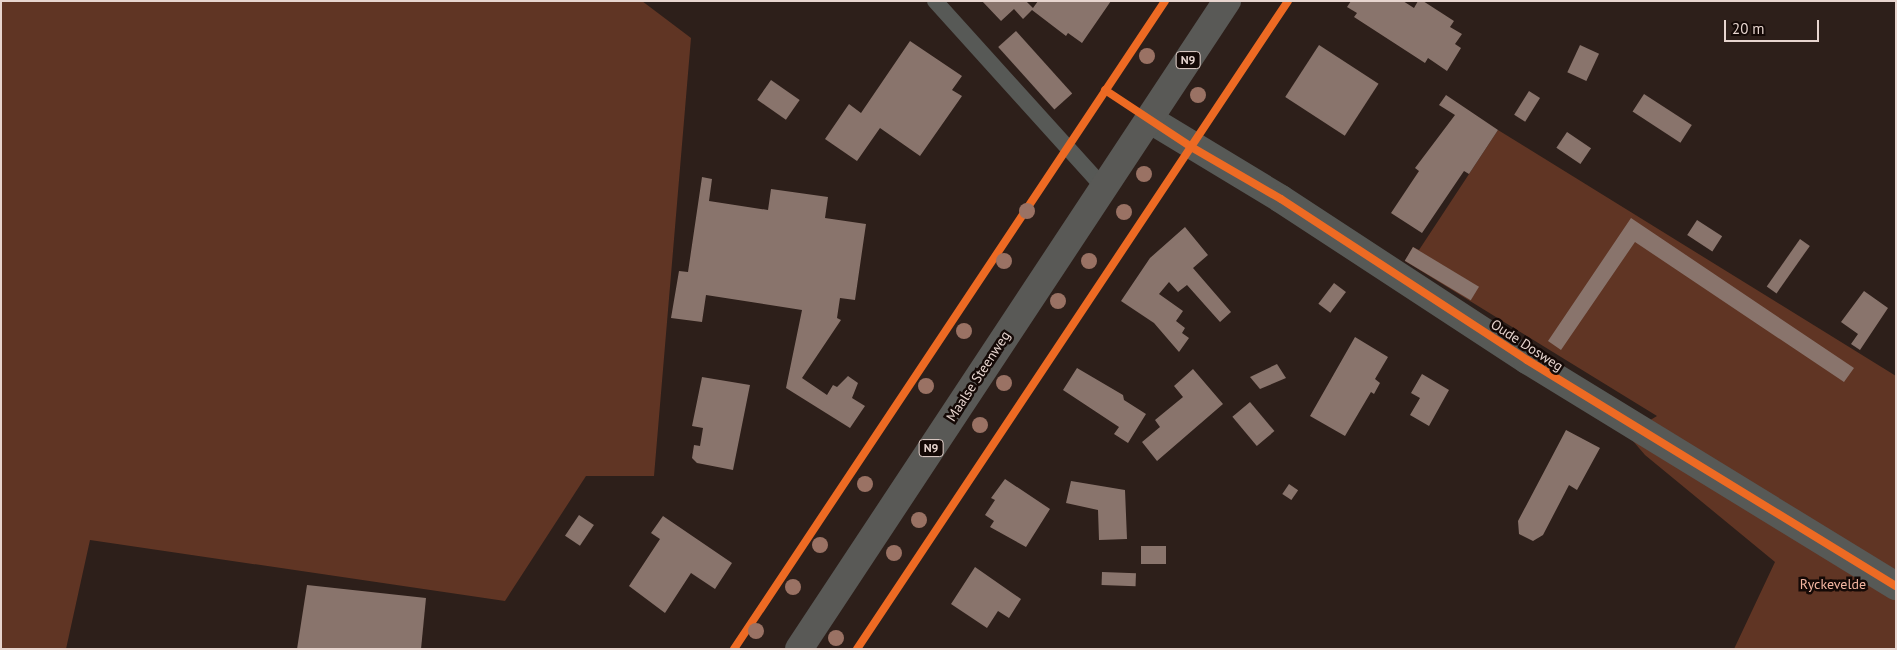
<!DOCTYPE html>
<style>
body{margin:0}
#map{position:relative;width:1897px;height:650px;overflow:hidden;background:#2d1f1a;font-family:"PT Sans",sans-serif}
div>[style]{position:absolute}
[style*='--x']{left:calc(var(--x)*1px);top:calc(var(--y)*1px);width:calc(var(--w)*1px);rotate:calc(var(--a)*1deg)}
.green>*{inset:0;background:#603524}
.building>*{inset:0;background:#89746c;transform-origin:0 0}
.service>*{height:16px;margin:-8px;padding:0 8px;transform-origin:8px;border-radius:8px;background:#575956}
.minor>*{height:28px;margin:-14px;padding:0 14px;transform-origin:14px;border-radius:14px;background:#575956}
.primary>*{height:28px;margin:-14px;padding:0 14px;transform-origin:14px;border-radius:14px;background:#595956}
.cycleway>*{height:8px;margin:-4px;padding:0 4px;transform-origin:4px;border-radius:4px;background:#ed6a23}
.trees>*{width:16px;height:16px;margin:-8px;border-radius:50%;background:#9a7264}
span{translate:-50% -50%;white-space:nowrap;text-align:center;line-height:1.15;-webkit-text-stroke:5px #140906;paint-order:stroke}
.shield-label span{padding:1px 4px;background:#140906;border:1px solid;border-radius:4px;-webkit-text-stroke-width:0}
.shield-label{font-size:12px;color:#e7d5cf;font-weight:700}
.street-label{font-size:14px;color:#e7d5cf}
.park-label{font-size:14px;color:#f3b5a0}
.frame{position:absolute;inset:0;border:2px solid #e7d5cf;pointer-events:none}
.scale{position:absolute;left:1724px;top:20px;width:95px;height:22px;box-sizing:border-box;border:2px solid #e7d5cf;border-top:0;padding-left:6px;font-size:15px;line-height:18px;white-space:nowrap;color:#e7d5cf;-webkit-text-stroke:4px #140906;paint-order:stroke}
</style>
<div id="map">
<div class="green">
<i style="clip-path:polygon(1px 1px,642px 1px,691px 38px,654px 476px,586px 476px,505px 601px,90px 540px,66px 649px,1px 649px)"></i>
<i style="clip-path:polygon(1498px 130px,1896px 376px,1896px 649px,1734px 649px,1775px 562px,1645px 455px,1627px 434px,1657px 416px,1405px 261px,1413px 247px,1419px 250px)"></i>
</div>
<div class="building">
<i style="clip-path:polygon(982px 1px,1026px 1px,1033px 8px,1038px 1px,1111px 1px,1082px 43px,1068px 33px,1066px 36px,1032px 10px,1023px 19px,1014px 9px,1001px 21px)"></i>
<i style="clip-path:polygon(1351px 1px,1403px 1px,1414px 8px,1418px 1px,1423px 1px,1454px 21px,1450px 27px,1462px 34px,1455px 44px,1461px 48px,1447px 71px,1428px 58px,1425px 63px,1354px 17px,1357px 13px,1347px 7px)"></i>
<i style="left:1016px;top:31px;width:84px;height:24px;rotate:48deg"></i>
<i style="clip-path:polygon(910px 41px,962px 76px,952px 90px,962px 96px,920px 156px,880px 128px,857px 161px,825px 139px,849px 104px,861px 113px)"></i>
<i style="left:1319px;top:45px;width:71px;height:62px;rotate:33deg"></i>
<i style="left:1580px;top:45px;width:21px;height:30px;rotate:25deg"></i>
<i style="left:771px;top:80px;width:35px;height:24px;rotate:35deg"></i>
<i style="left:1529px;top:91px;width:13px;height:28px;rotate:32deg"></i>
<i style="left:1644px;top:94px;width:57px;height:21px;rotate:33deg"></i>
<i style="clip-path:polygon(1446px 95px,1498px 130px,1469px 174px,1464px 171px,1422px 233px,1391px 213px,1419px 171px,1415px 168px,1455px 115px,1439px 105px)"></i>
<i style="left:1567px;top:132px;width:29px;height:19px;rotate:34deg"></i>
<i style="clip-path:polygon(702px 177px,712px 179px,709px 201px,768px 210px,771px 189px,828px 197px,825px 218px,866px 224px,855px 300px,840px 298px,837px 318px,841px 320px,802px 378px,827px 395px,833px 385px,837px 387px,848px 376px,858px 383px,852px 398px,865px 406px,850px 428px,786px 388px,802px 310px,706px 295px,702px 322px,671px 318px,679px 271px,688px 272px)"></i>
<i style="clip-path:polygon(1631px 218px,1854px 368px,1844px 382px,1635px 242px,1561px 350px,1548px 341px)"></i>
<i style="left:1697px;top:220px;width:30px;height:18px;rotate:33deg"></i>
<i style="clip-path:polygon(1185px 227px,1208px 255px,1193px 268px,1231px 312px,1220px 322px,1187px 285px,1178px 292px,1169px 282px,1159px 294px,1183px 311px,1176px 321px,1185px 328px,1182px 333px,1189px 338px,1179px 352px,1154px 323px,1121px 301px,1150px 258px)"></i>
<i style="left:1800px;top:239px;width:12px;height:58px;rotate:35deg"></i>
<i style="left:1413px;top:247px;width:77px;height:16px;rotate:31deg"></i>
<i style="left:1334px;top:283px;width:15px;height:26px;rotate:37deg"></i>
<i style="clip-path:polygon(1864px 291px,1888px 308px,1860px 350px,1851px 344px,1858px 334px,1841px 322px)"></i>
<i style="clip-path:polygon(1355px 337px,1388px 357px,1375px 379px,1380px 383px,1374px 394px,1371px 392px,1345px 436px,1310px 416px)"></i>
<i style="clip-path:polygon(1277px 364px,1286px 378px,1260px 389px,1250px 377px)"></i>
<i style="clip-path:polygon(1077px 368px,1123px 395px,1124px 400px,1146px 414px,1128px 443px,1114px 434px,1119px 427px,1063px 390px)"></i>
<i style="clip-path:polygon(1193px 369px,1223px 404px,1157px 461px,1142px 442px,1160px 427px,1155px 420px,1183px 397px,1174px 386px)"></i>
<i style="clip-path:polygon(1422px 374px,1449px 390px,1429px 426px,1410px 415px,1420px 398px,1411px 393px)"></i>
<i style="clip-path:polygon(702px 377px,750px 385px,733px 470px,697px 463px,692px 458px,694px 445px,700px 446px,703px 428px,692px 426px)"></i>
<i style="left:1250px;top:402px;width:38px;height:23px;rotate:50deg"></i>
<i style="clip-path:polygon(1566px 430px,1600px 448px,1577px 490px,1569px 485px,1543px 535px,1533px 541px,1519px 534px,1518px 521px)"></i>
<i style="clip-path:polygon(1005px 479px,1050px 509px,1026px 547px,990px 527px,994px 521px,985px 515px,995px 500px,991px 498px)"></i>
<i style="clip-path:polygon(1071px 481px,1125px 490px,1127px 539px,1099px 540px,1098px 510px,1066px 503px)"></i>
<i style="left:1289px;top:484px;width:11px;height:12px;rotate:34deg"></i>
<i style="left:579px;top:515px;width:18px;height:25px;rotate:34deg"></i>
<i style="clip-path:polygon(663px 516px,732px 563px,715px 589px,691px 573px,665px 613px,629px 586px,660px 539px,651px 533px)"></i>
<i style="left:1166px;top:546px;width:18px;height:25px;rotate:90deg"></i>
<i style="clip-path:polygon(975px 567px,1021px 599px,1009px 618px,998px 611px,987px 628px,951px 604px)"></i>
<i style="left:1102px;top:572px;width:34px;height:13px;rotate:2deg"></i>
<i style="clip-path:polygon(307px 585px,426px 598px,421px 649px,297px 649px)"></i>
</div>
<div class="service">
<i style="--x:935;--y:1;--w:251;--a:47.9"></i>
</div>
<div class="minor">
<i style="--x:1149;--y:119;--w:154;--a:31.2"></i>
<i style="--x:1281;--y:199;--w:294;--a:33.2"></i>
<i style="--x:1527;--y:360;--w:433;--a:31.5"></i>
</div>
<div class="primary">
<i style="--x:799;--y:649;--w:777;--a:-56.56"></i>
</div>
<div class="cycleway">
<i style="--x:1105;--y:90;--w:105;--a:33.4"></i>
<i style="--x:1193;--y:148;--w:102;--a:30.1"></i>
<i style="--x:1281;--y:199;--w:294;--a:33.2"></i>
<i style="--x:1527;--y:360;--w:433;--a:31.5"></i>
<i style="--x:734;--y:649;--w:778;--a:-56.37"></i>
<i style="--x:857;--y:649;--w:778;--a:-56.37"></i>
</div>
<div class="trees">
<i style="left:1147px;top:56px"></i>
<i style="left:1198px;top:95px"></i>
<i style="left:1144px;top:174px"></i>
<i style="left:1027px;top:211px"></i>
<i style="left:1124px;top:212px"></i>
<i style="left:1004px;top:261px"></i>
<i style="left:1089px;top:261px"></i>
<i style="left:1058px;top:301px"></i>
<i style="left:964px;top:331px"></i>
<i style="left:1004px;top:383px"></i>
<i style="left:926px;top:386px"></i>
<i style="left:980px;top:425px"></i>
<i style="left:865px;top:484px"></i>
<i style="left:919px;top:520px"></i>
<i style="left:820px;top:545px"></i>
<i style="left:894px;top:553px"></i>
<i style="left:793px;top:587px"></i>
<i style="left:756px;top:631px"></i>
<i style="left:836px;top:638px"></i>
</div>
<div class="shield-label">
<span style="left:1188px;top:60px">N9</span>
<span style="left:931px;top:448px">N9</span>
</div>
<div class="street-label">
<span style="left:1527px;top:345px;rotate:33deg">Oude Dosweg</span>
<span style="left:978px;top:376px;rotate:-57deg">Maalse Steenweg</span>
</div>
<div class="park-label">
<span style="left:1833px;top:584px">Ryckevelde</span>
</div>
<div class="frame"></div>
<div class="scale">20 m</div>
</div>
